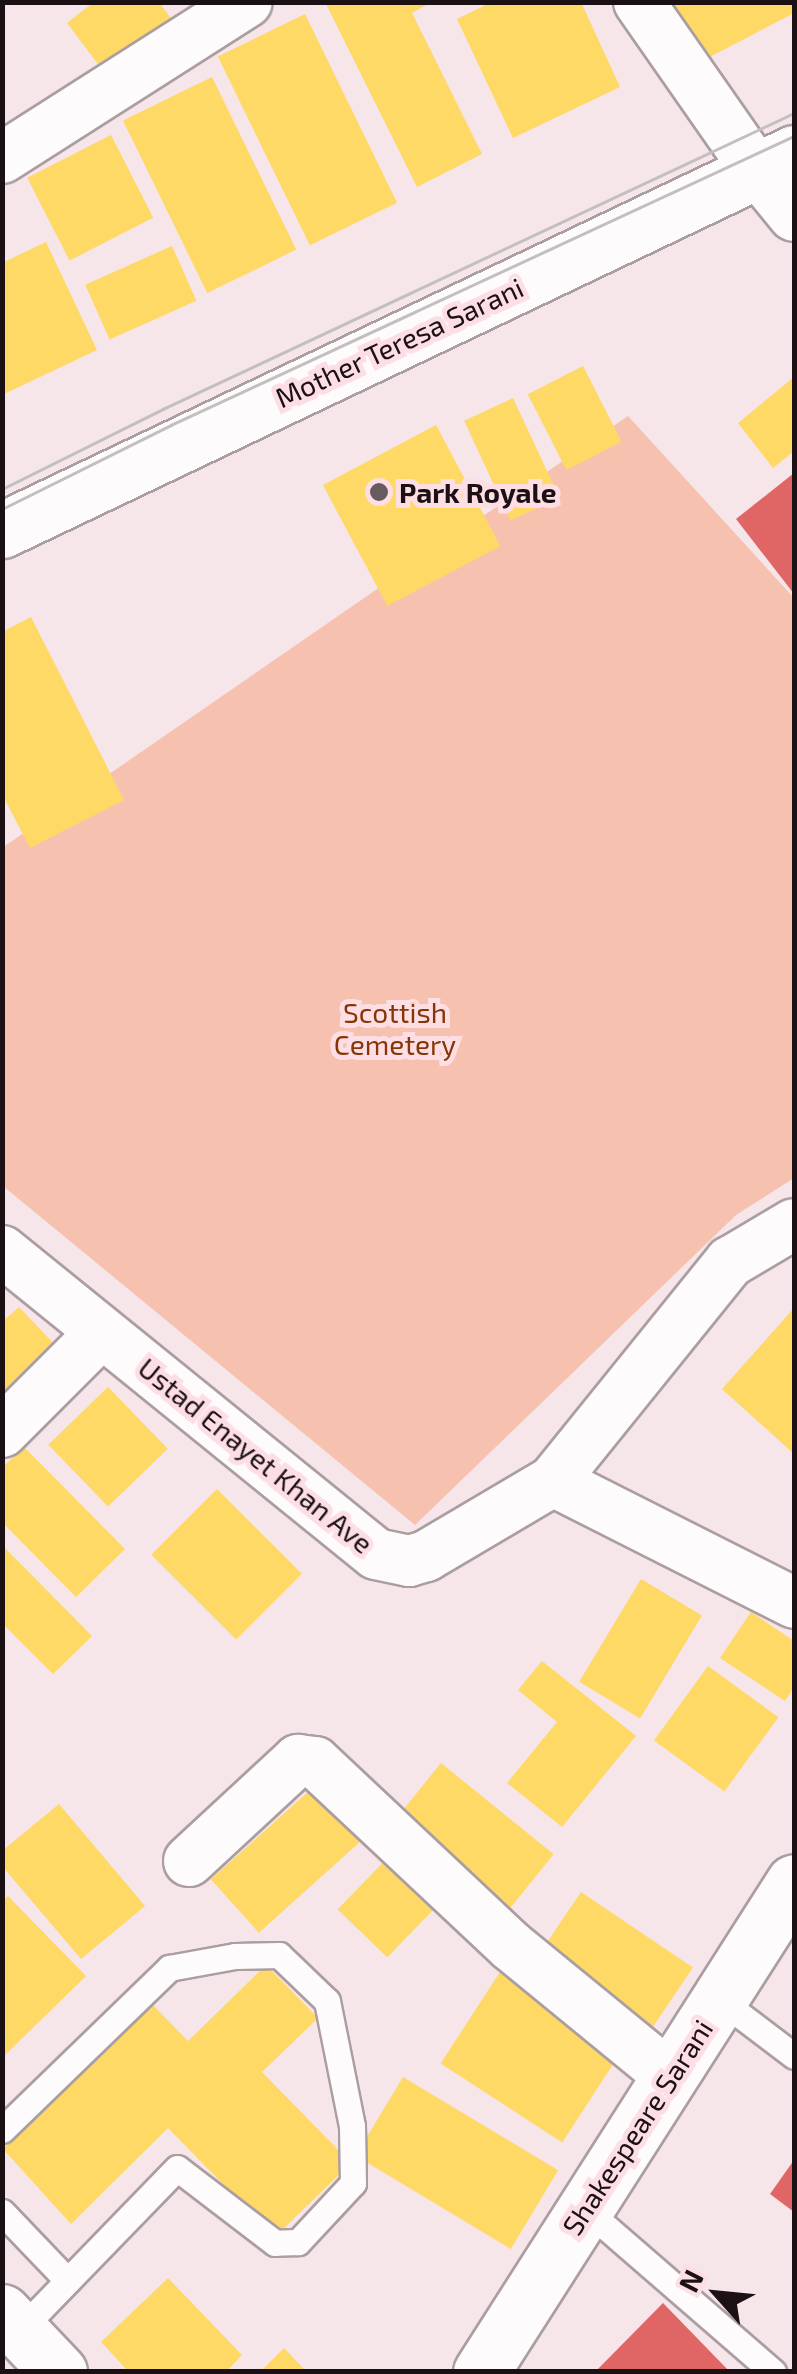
<!DOCTYPE html>
<style>
body{margin:0}
#map{position:relative;width:797px;height:2374px;overflow:hidden;background:#f6e5e9;font-family:"Exo 2",sans-serif}
div>[style]{position:absolute}
[style*='--x']{left:calc(var(--x)*1px);top:calc(var(--y)*1px);width:calc(var(--w)*1px);rotate:calc(var(--a)*1deg)}
.green>*{inset:0;background:#f6c1af}
.homes>*{inset:0;background:#ffd966;transform-origin:0 0}
.shops>*{inset:0;background:#e06666}
.roads{filter:drop-shadow(2px 0 #ab9ea1) drop-shadow(-2px 0 #ab9ea1) drop-shadow(0 2px #ab9ea1) drop-shadow(0 -2px #ab9ea1)}
.service>*{height:25px;margin:-12.5px;padding:0 12.5px;transform-origin:12.5px;border-radius:12.5px;background:#fefbfc}
.minor>*{height:50px;margin:-25px;padding:0 25px;transform-origin:25px;border-radius:25px;background:#fefbfc}
.secondary>*{height:55px;margin:-27.5px;padding:0 27.5px;transform-origin:27.5px;border-radius:27.5px;background:#fefbfc}
.primary>*{height:55px;margin:-27.5px;padding:0 27.5px;transform-origin:27.5px;border-radius:27.5px;background:#fefbfc}
.tram>*{height:2.5px;margin:-1.25px;padding:0 1.25px;transform-origin:1.25px;border-radius:1.25px;background:#c3bfbf}
.dots>*{width:28px;height:28px;translate:-50% -50%;box-sizing:border-box;border:5px solid #fddee5;border-radius:50%}
span{translate:-50% -50%;white-space:nowrap;text-align:center;line-height:1.15;-webkit-text-stroke:10px #fddee5;paint-order:stroke}
.street-label{font-size:28px;color:#1b1114}
.poi-label{font-size:28px;color:#1b1114;font-weight:700}
.left{translate:0 -50%;text-align:left}
.park-label{font-size:28px;color:#863504}
.frame{position:absolute;inset:0;border:5px solid #1b1114;pointer-events:none}
.north{position:absolute;left:667px;top:2244px;width:100px;height:100px;-webkit-text-stroke:8px #fddee5;paint-order:stroke;rotate:297deg;font-size:28px;font-weight:700;line-height:40px;text-align:center;color:#1b1114}
.north::after{content:'';display:block;margin:auto;width:35px;height:45px;background:#1b1114;clip-path:polygon(50% 0,100% 100%,50% 72%,0 100%)}
</style>
<div id="map">
<div class="green">
<i style="clip-path:polygon(628px 416px,794px 598px,794px 1178px,736px 1215px,415px 1525px,3px 1186px,2px 848px)"></i>
</div>
<div class="homes">
<i style="clip-path:polygon(94px 2px,159px 2px,178px 28px,110px 80px,67px 23px)"></i>
<i style="clip-path:polygon(325px 2px,432px 2px,412px 13px,482px 154px,417px 187px)"></i>
<i style="clip-path:polygon(492px 2px,581px 2px,620px 87px,513px 138px,457px 19px)"></i>
<i style="clip-path:polygon(672px 2px,794px 2px,794px 13px,702px 61px)"></i>
<i style="left:305px;top:14px;width:210px;height:97px;rotate:64deg"></i>
<i style="left:212px;top:77px;width:192px;height:99px;rotate:64deg"></i>
<i style="left:111px;top:135px;width:93px;height:94px;rotate:63deg"></i>
<i style="clip-path:polygon(46px 242px,97px 350px,2px 395px,2px 263px)"></i>
<i style="left:172px;top:246px;width:60px;height:95px;rotate:66deg"></i>
<i style="left:583px;top:366px;width:85px;height:62px;rotate:63deg"></i>
<i style="clip-path:polygon(794px 377px,794px 451px,773px 468px,738px 423px)"></i>
<i style="left:513px;top:398px;width:110px;height:54px;rotate:65deg"></i>
<i style="left:436px;top:425px;width:137px;height:128px;rotate:62deg"></i>
<i style="clip-path:polygon(31px 617px,124px 800px,30px 848px,2px 794px,2px 632px)"></i>
<i style="clip-path:polygon(19px 1307px,56px 1346px,2px 1398px,2px 1322px)"></i>
<i style="clip-path:polygon(794px 1308px,794px 1454px,722px 1389px)"></i>
<i style="left:108px;top:1387px;width:86px;height:83px;rotate:46deg"></i>
<i style="clip-path:polygon(24px 1447px,125px 1549px,76px 1597px,2px 1522px,2px 1468px)"></i>
<i style="left:217px;top:1489px;width:120px;height:93px;rotate:45deg"></i>
<i style="clip-path:polygon(2px 1545px,92px 1636px,53px 1674px,2px 1623px)"></i>
<i style="left:641px;top:1579px;width:71px;height:120px;rotate:31deg"></i>
<i style="clip-path:polygon(751px 1612px,794px 1641px,794px 1687px,785px 1701px,720px 1658px)"></i>
<i style="clip-path:polygon(542px 1661px,636px 1736px,562px 1827px,507px 1783px,557px 1722px,518px 1690px)"></i>
<i style="left:708px;top:1666px;width:87px;height:92px;rotate:36deg"></i>
<i style="left:441px;top:1763px;width:145px;height:80px;rotate:39deg"></i>
<i style="left:320px;top:1781px;width:72px;height:147px;rotate:48deg"></i>
<i style="clip-path:polygon(59px 1804px,145px 1906px,81px 1959px,2px 1866px,2px 1851px)"></i>
<i style="left:396px;top:1849px;width:69px;height:84px;rotate:44deg"></i>
<i style="left:581px;top:1892px;width:135px;height:83px;rotate:34deg"></i>
<i style="clip-path:polygon(8px 1896px,86px 1976px,2px 2058px,2px 1901px)"></i>
<i style="clip-path:polygon(266px 1965px,318px 2018px,262px 2072px,351px 2163px,275px 2237px,168px 2128px,71px 2224px,3px 2149px,151px 2003px,188px 2041px)"></i>
<i style="left:500px;top:1972px;width:145px;height:109px;rotate:33deg"></i>
<i style="left:403px;top:2077px;width:181px;height:92px;rotate:31deg"></i>
<i style="clip-path:polygon(168px 2278px,242px 2355px,226px 2372px,129px 2372px,101px 2342px)"></i>
<i style="clip-path:polygon(284px 2348px,307px 2372px,260px 2372px)"></i>
</div>
<div class="shops">
<i style="clip-path:polygon(794px 473px,794px 594px,736px 519px)"></i>
<i style="clip-path:polygon(794px 2160px,794px 2212px,770px 2194px)"></i>
<i style="clip-path:polygon(663px 2303px,730px 2372px,595px 2372px)"></i>
</div>
<div class="roads">
<div class="service">
<i style="--x:719;--y:1999;--w:94;--a:37.2"></i>
<i style="--x:2;--y:2130;--w:233;--a:-44.1"></i>
<i style="--x:169;--y:1968;--w:67;--a:-10.3"></i>
<i style="--x:235;--y:1956;--w:44;--a:-1.3"></i>
<i style="--x:279;--y:1955;--w:66;--a:43.8"></i>
<i style="--x:327;--y:2001;--w:127;--a:78.7"></i>
<i style="--x:352;--y:2126;--w:57;--a:89"></i>
<i style="--x:353;--y:2183;--w:81;--a:133"></i>
<i style="--x:298;--y:2242;--w:23;--a:178"></i>
<i style="--x:275;--y:2243;--w:123;--a:-142.6"></i>
<i style="--x:177;--y:2168;--w:226;--a:134.1"></i>
<i style="--x:585;--y:2209;--w:249;--a:40.9"></i>
<i style="--x:2;--y:2212;--w:95;--a:46.3"></i>
</div>
<div class="minor">
<i style="--x:639;--y:2;--w:206;--a:55.1"></i>
<i style="--x:757;--y:171;--w:58;--a:50.6"></i>
<i style="--x:2;--y:158;--w:290;--a:-32.5"></i>
<i style="--x:2;--y:1251;--w:481;--a:39"></i>
<i style="--x:376;--y:1554;--w:34;--a:12"></i>
<i style="--x:409;--y:1561;--w:18;--a:-16"></i>
<i style="--x:426;--y:1556;--w:147;--a:-30.6"></i>
<i style="--x:553;--y:1481;--w:270;--a:26.8"></i>
<i style="--x:2;--y:1432;--w:141;--a:-45"></i>
<i style="--x:553;--y:1481;--w:282;--a:-51.1"></i>
<i style="--x:730;--y:1262;--w:74;--a:-30.7"></i>
<i style="--x:189;--y:1861;--w:149;--a:-42.8"></i>
<i style="--x:298;--y:1760;--w:17;--a:7"></i>
<i style="--x:315;--y:1762;--w:269;--a:43.2"></i>
<i style="--x:511;--y:1946;--w:205;--a:39.3"></i>
</div>
<div class="secondary">
<i style="--x:481;--y:2372;--w:581;--a:-57.43"></i>
</div>
<div class="primary">
<i style="--x:2;--y:530;--w:877;--a:-25.45"></i>
<i style="--x:2;--y:2312;--w:83;--a:46.5"></i>
</div>
</div>
<div class="tram">
<i style="--x:2;--y:489;--w:180;--a:-26.4"></i>
<i style="--x:163;--y:409;--w:697;--a:-25.13"></i>
<i style="--x:2;--y:509;--w:189;--a:-26.4"></i>
<i style="--x:171;--y:425;--w:687;--a:-24.89"></i>
</div>
<div class="dots">
<i style="left:379px;top:492px;background:#685b5f"></i>
</div>
<div class="street-label">
<span style="left:399px;top:342px;rotate:-25deg">Mother Teresa Sarani</span>
<span style="left:256px;top:1455px;rotate:39deg">Ustad Enayet Khan Ave</span>
<span style="left:637px;top:2127px;rotate:-57deg">Shakespeare Sarani</span>
</div>
<div class="poi-label">
<span class="left" style="left:399px;top:492px">Park Royale</span>
</div>
<div class="park-label">
<span style="left:395px;top:1028px">Scottish<br>Cemetery</span>
</div>
<div class="frame"></div>
<div class="north">N</div>
</div>
